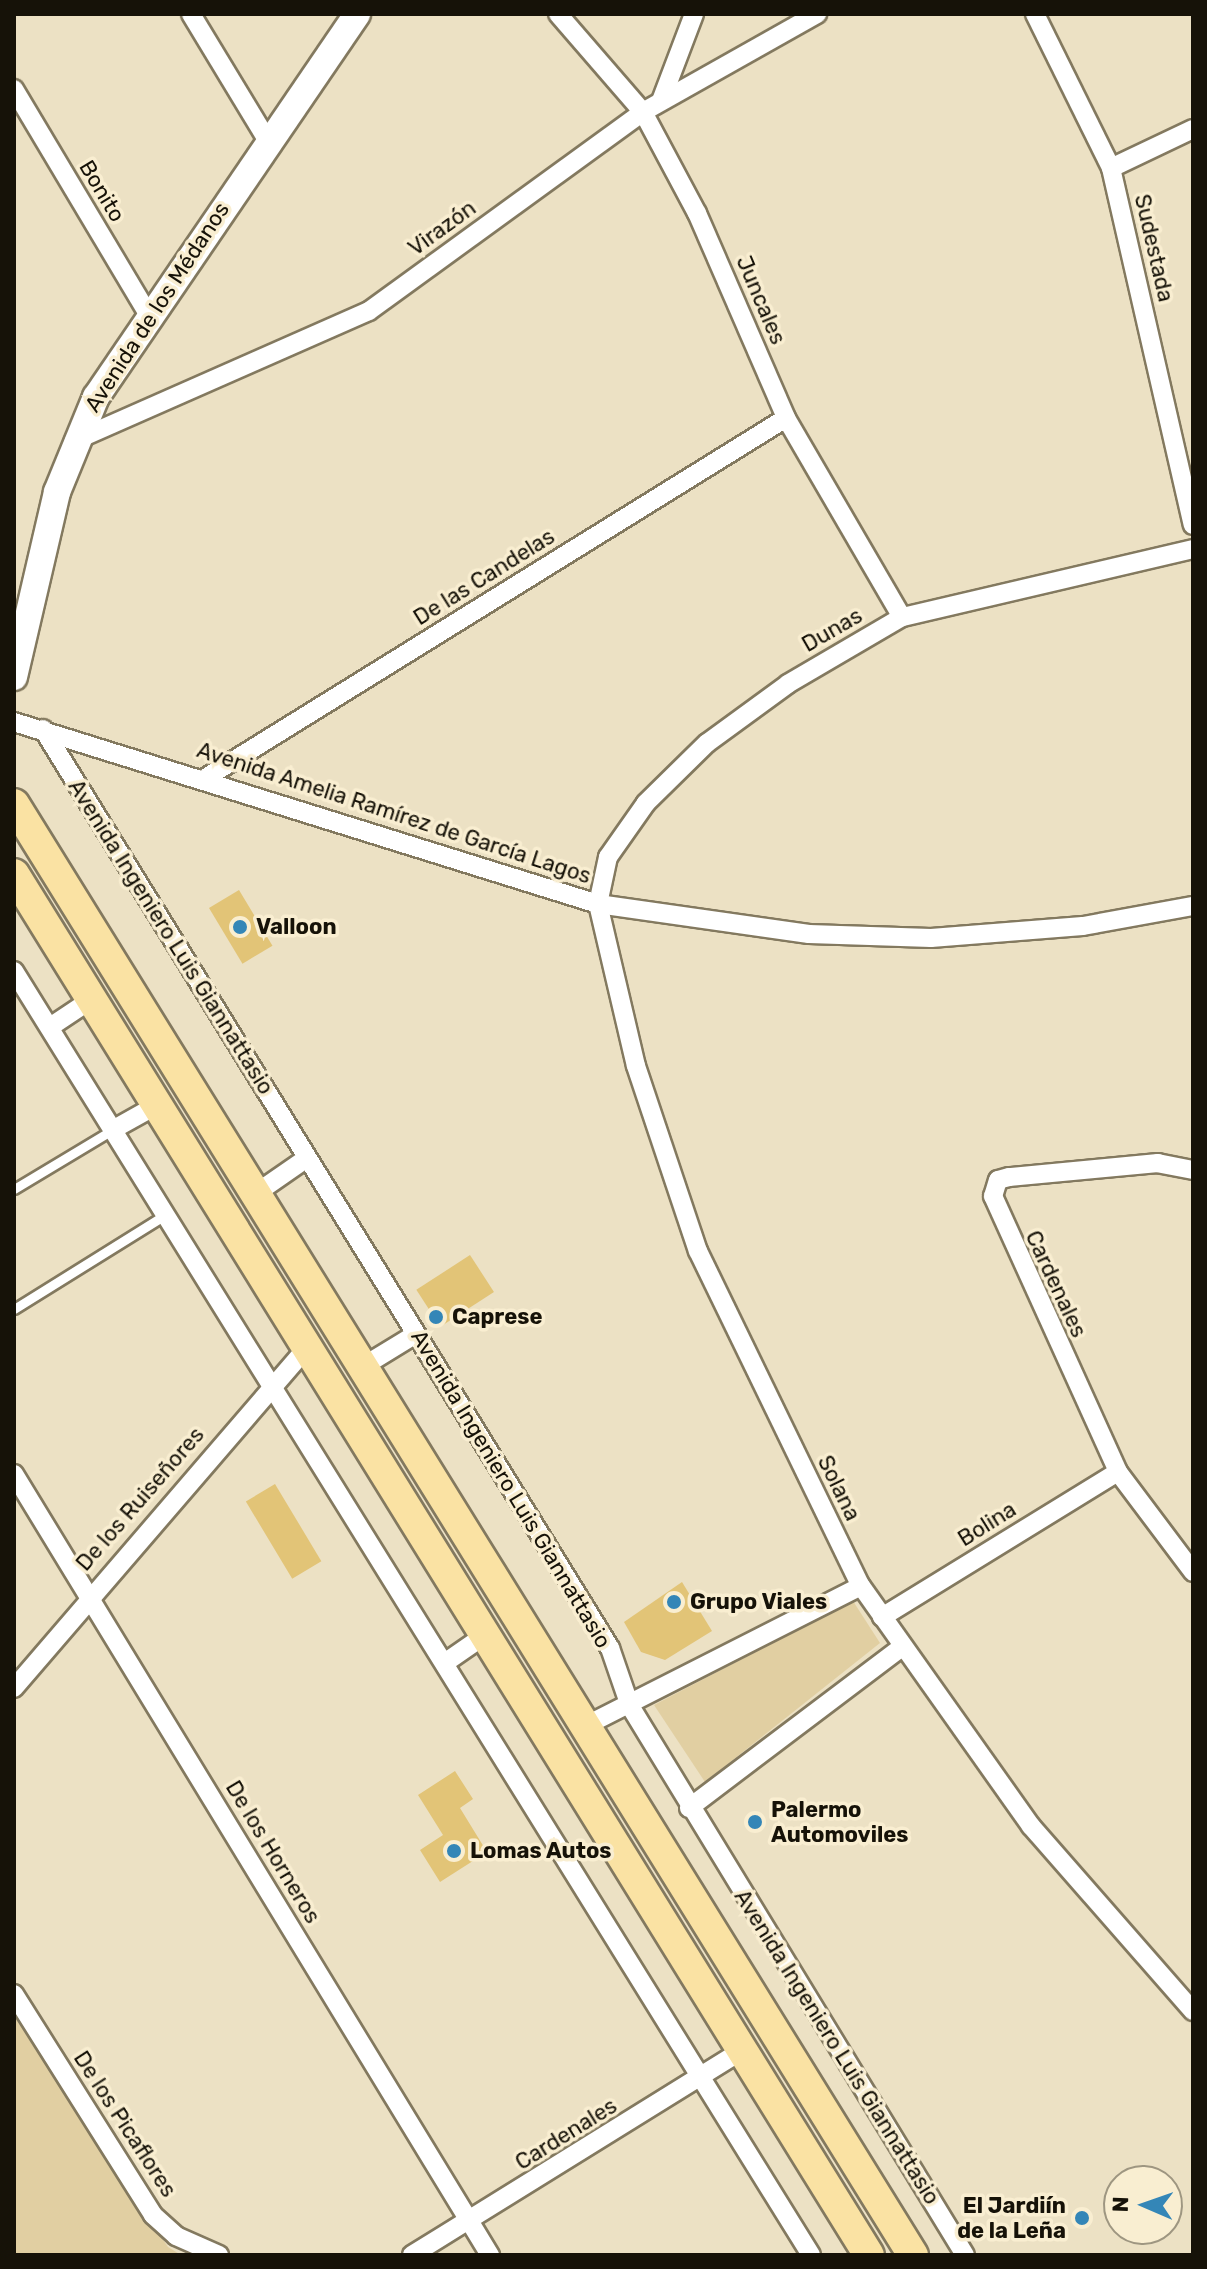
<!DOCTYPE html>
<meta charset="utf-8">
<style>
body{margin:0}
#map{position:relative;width:1207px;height:2269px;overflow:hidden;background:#ece1c4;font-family:Rubik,sans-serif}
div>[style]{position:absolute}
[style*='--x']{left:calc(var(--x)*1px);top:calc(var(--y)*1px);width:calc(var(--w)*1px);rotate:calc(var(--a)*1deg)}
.green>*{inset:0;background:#e1cfa2}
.building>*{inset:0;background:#e2c477;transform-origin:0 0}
.roads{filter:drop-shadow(2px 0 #83795f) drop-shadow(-2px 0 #83795f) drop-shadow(0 2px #83795f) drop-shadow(0 -2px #83795f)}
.lane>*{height:9px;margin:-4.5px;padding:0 4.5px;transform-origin:4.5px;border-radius:4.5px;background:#fff}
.street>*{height:18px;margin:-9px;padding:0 9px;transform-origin:9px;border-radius:9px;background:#fff}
.secondary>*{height:26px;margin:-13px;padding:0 13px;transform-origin:13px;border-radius:13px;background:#fff}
.primary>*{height:30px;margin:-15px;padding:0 15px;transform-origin:15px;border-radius:15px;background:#fae2a3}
.dots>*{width:22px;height:22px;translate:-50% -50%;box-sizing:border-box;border:4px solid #f9eed1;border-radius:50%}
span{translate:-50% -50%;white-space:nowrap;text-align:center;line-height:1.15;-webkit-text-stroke:7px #f9eed1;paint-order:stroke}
.street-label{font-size:22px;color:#161208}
.poi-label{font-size:22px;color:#161208;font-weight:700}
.left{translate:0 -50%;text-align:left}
.right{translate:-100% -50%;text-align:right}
.frame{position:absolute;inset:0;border:16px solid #161208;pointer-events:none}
.north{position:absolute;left:1103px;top:2165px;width:80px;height:80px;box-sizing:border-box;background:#f9eed1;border:2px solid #9e9681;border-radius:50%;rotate:272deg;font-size:22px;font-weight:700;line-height:32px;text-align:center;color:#161208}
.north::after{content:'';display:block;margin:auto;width:28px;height:36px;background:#3486b7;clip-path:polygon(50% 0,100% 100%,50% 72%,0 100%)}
</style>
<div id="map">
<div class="green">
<i style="clip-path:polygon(853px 1601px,880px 1643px,705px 1782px,654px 1705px)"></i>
<i style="clip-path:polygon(14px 2016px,168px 2247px,181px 2255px,14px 2255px)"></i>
</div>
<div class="building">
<i style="left:239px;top:890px;width:65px;height:35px;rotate:59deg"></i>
<i style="left:470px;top:1255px;width:44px;height:64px;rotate:57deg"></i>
<i style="left:275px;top:1484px;width:90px;height:34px;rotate:59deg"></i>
<i style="clip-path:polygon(682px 1582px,712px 1631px,665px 1660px,641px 1652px,624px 1622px)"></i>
<i style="clip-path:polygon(455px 1771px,473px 1799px,460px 1808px,487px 1852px,440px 1882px,420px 1850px,443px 1835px,418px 1795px)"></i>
</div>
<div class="roads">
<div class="lane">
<i style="--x:14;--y:1189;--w:117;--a:-31"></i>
<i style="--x:14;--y:1309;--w:178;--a:-31.9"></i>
</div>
<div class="street">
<i style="--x:191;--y:14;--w:145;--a:58.8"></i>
<i style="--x:558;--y:14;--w:130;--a:49.1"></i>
<i style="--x:643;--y:112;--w:115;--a:61.9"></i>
<i style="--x:697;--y:213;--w:223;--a:66.5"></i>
<i style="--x:786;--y:418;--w:230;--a:59.8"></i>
<i style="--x:1035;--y:14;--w:172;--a:63.7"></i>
<i style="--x:1111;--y:168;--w:366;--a:77.1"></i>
<i style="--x:14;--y:89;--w:265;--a:59.2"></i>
<i style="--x:661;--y:101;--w:93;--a:-69.2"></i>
<i style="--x:1111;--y:168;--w:91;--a:-25.4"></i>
<i style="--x:74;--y:441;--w:322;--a:-23.8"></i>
<i style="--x:369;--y:311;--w:339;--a:-36"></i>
<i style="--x:643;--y:112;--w:200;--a:-29.4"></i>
<i style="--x:1193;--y:549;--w:299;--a:166.8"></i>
<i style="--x:902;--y:617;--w:132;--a:149.6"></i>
<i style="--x:788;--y:684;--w:100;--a:143.9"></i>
<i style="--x:707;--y:743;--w:86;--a:135.5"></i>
<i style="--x:646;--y:803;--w:66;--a:125.1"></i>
<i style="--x:608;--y:857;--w:48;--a:102"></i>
<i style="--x:598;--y:904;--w:166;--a:76.8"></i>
<i style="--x:636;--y:1066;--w:195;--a:71.5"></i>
<i style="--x:698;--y:1251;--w:373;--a:64.1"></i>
<i style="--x:861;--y:1586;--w:294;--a:54.7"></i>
<i style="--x:1031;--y:1826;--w:246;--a:48.8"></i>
<i style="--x:14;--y:722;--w:612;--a:17.31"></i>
<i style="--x:598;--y:904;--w:213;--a:8.1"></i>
<i style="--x:809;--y:934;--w:122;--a:1.9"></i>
<i style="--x:931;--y:938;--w:152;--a:-4.5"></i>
<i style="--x:1083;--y:926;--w:112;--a:-10.3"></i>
<i style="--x:43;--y:729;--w:1080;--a:58.33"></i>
<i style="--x:610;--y:1648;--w:61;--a:71"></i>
<i style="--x:630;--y:1706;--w:643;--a:58.61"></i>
<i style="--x:207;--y:777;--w:681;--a:-31.8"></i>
<i style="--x:14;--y:971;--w:1511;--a:58.17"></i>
<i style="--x:50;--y:1027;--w:50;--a:-33.7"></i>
<i style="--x:114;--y:1129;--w:49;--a:-29.2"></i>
<i style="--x:1193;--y:1170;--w:36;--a:-169"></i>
<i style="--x:1158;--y:1163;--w:150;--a:174.6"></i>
<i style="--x:1009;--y:1177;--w:11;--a:165"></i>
<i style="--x:998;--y:1180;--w:17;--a:107"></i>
<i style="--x:993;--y:1196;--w:303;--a:65.6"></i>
<i style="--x:1118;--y:1472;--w:125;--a:53.1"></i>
<i style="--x:255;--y:1194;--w:63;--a:-34.7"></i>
<i style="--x:362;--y:1367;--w:63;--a:-31.4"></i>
<i style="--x:14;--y:1474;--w:915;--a:58.64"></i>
<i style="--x:882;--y:1617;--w:277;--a:-31.6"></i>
<i style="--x:446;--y:1662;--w:47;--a:-34.7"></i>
<i style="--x:14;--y:1688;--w:450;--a:-49.3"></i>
<i style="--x:585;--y:1726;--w:309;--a:-26.9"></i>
<i style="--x:689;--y:1808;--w:263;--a:-37.1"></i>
<i style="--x:14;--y:1994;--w:261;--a:57.8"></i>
<i style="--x:153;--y:2215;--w:31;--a:42"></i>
<i style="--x:176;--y:2236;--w:47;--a:23.8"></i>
<i style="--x:412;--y:2255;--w:389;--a:-31.8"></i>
</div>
<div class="secondary">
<i style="--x:14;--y:677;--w:190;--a:-76.9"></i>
<i style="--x:57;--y:492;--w:103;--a:-67.7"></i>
<i style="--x:96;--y:397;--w:463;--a:-55.7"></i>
</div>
<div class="primary">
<i style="--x:14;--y:804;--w:1707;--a:58.22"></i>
<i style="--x:14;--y:874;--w:1624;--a:58.24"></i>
</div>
</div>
<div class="dots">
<i style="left:240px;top:927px;background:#3486b7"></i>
<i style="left:436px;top:1317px;background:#3486b7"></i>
<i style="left:674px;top:1602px;background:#3486b7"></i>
<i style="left:755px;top:1822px;background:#3486b7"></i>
<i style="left:454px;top:1851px;background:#3486b7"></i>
<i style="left:1082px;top:2218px;background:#3486b7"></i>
</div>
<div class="street-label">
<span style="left:102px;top:191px;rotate:59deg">Bonito</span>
<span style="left:442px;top:228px;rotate:-36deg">Virazón</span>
<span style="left:1154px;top:248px;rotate:77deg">Sudestada</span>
<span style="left:761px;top:300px;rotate:67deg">Juncales</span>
<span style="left:157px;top:307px;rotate:-57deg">Avenida de los Médanos</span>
<span style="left:484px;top:577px;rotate:-32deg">De las Candelas</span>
<span style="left:832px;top:630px;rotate:-30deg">Dunas</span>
<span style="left:394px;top:813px;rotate:18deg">Avenida Amelia Ramírez de García Lagos</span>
<span style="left:171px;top:937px;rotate:58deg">Avenida Ingeniero Luis Giannattasio</span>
<span style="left:1056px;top:1284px;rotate:65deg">Cardenales</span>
<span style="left:839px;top:1488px;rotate:64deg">Solana</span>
<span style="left:511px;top:1489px;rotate:59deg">Avenida Ingeniero Luis Giannattasio</span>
<span style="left:140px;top:1499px;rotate:-49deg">De los Ruiseñores</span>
<span style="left:987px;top:1524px;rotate:-32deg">Bolina</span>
<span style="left:273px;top:1852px;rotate:59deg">De los Horneros</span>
<span style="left:837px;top:2047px;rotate:58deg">Avenida Ingeniero Luis Giannattasio</span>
<span style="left:125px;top:2124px;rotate:57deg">De los Picaflores</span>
<span style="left:566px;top:2134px;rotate:-32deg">Cardenales</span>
</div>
<div class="poi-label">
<span class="left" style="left:256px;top:927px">Valloon</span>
<span class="left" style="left:452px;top:1317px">Caprese</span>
<span class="left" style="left:690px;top:1602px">Grupo Viales</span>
<span class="left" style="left:771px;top:1822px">Palermo<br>Automoviles</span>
<span class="left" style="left:470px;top:1851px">Lomas Autos</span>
<span class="right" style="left:1066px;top:2218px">El Jardiín<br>de la Leña</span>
</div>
<div class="frame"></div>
<div class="north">N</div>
</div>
